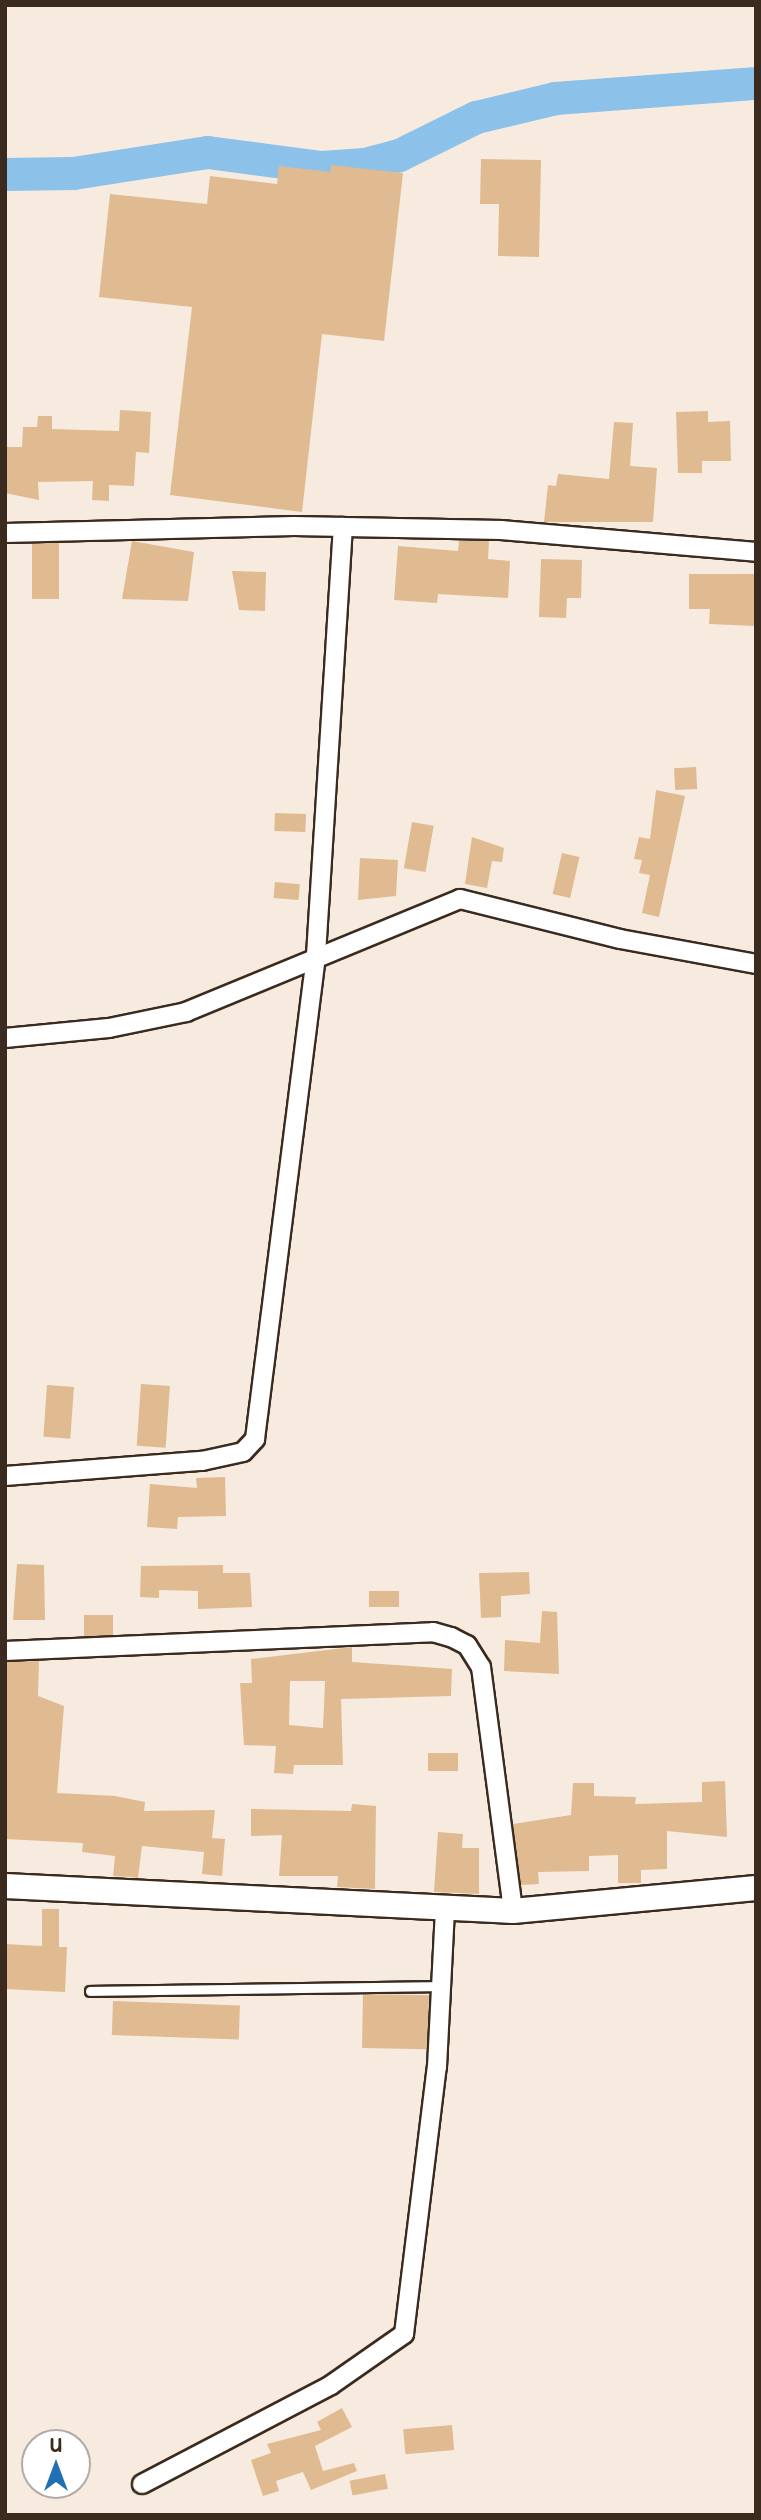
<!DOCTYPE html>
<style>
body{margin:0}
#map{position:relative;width:761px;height:2520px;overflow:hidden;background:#f6ebde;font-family:Mali,sans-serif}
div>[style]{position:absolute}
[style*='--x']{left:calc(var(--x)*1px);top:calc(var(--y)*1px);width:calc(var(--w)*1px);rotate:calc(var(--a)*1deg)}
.river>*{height:33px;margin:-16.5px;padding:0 16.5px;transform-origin:16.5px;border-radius:16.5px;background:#8cc1e9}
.building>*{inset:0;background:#e0bb91;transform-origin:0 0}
.roads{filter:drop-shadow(2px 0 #3b2a1e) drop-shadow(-2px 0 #3b2a1e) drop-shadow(0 2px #3b2a1e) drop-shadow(0 -2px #3b2a1e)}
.lane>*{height:9px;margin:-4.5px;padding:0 4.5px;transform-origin:4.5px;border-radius:4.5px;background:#fff}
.street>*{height:18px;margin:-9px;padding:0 9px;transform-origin:9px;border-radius:9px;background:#fff}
.secondary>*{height:24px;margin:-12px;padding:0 12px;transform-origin:12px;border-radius:12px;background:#fff}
span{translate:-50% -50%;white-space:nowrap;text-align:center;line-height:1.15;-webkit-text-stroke:6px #fff;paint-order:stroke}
.frame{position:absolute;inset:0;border:7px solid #3b2a1e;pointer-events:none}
.north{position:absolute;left:21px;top:2429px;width:70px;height:70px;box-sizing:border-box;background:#fff;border:2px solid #b1aaa5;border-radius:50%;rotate:0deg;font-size:19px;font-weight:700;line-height:28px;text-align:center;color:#3b2a1e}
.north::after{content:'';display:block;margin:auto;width:24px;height:32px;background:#1f6fb2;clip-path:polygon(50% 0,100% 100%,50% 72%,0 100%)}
</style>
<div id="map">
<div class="river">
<i style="--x:5;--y:174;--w:68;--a:-0.8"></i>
<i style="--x:73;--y:173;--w:136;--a:-8.9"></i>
<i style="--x:207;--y:152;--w:115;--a:7.5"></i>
<i style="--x:321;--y:167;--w:44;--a:-3.9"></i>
<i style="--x:365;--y:164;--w:35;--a:-15"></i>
<i style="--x:399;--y:155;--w:86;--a:-26.3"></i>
<i style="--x:476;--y:117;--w:81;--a:-13.5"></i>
<i style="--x:555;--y:98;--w:202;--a:-4.3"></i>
</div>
<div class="building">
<i style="clip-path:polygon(481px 159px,541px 160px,539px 257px,498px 256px,499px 204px,480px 204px)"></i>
<i style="clip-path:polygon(331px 165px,403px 173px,384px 341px,322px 334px,302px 512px,170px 495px,192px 307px,99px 297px,110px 194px,207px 204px,210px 176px,277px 184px,279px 166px,330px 172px)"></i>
<i style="clip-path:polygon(120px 410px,151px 412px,149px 453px,136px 452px,134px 486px,109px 485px,109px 501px,92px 500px,93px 481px,38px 482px,39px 500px,5px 493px,5px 447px,22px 447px,23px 427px,37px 427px,38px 416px,52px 416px,52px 429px,119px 431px)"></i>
<i style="clip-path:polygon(708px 411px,708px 422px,730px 421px,731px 461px,702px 461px,702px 473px,678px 473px,676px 412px)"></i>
<i style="clip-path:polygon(614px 422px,633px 423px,630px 466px,657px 468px,653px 522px,544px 522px,548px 485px,556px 486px,558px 474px,609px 479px)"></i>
<i style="clip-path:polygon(132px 541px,194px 552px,188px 601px,122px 599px)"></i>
<i style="clip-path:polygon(459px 541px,489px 541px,488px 559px,510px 561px,508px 598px,438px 594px,437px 603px,394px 600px,398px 546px,458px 551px)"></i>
<i style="left:59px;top:543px;width:56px;height:27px;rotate:90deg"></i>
<i style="clip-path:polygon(541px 559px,582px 560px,581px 598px,567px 598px,566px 618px,539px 617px)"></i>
<i style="clip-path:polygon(232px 571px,266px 572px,265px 611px,239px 610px)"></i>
<i style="clip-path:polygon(689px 574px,756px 574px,756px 626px,709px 624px,710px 609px,689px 609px)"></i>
<i style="left:696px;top:767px;width:22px;height:22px;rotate:87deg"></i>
<i style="clip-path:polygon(656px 790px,685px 796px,659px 917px,642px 913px,650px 875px,639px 873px,642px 860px,634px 859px,639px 837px,650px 839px)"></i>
<i style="left:275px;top:813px;width:31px;height:18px;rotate:2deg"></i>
<i style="left:412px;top:822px;width:22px;height:47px;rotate:10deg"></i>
<i style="clip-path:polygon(472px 837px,504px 848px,502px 862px,492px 861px,487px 888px,465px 884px)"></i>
<i style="left:562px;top:853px;width:18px;height:42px;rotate:13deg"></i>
<i style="clip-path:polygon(360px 858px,398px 860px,396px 896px,358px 900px)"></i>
<i style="left:275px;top:882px;width:25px;height:16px;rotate:5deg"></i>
<i style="left:141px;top:1384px;width:29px;height:62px;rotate:4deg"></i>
<i style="left:47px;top:1385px;width:27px;height:52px;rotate:4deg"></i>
<i style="clip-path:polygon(225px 1477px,226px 1516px,178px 1517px,177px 1529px,147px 1527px,150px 1484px,197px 1488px,196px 1478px)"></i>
<i style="clip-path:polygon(17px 1564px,44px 1565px,45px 1620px,13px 1620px)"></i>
<i style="clip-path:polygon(223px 1565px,223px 1573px,250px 1573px,252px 1607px,198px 1609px,198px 1591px,159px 1590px,159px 1598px,140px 1597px,141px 1566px)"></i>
<i style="clip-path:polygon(529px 1572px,530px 1594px,501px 1596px,501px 1617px,481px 1618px,479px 1573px)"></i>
<i style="left:369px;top:1591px;width:30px;height:16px"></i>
<i style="clip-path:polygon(542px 1611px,557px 1612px,559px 1674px,504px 1671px,505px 1640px,540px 1643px)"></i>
<i style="left:84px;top:1615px;width:29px;height:21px"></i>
<i style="clip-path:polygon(evenodd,352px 1647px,352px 1662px,452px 1669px,451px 1696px,341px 1699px,343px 1765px,294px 1765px,293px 1774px,274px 1773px,276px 1746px,244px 1745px,240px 1683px,252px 1683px,251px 1659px,352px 1647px,290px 1681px,325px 1681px,323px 1728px,289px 1725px,290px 1681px)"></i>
<i style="clip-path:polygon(39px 1661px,38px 1696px,64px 1706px,57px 1793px,115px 1796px,145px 1802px,144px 1811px,215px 1810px,212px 1838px,225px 1839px,222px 1876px,202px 1874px,204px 1852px,142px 1846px,138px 1878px,131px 1877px,113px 1876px,115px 1856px,82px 1852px,83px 1843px,5px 1839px,5px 1662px)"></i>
<i style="left:428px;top:1753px;width:30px;height:18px"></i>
<i style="clip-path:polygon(725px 1781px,727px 1837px,667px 1831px,667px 1869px,641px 1870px,641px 1883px,618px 1883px,618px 1855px,589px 1856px,589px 1871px,538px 1872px,539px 1884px,521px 1885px,513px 1824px,571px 1815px,573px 1783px,594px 1783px,594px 1796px,636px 1797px,635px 1804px,702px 1802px,702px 1782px)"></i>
<i style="clip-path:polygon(352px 1804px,376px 1806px,375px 1889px,337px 1887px,338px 1876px,279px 1876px,282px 1835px,251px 1836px,251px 1809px,351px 1811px)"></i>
<i style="clip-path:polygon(438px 1832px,463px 1834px,462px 1848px,479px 1848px,479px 1894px,434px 1892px)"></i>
<i style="clip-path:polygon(42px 1909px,59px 1909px,59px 1947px,67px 1947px,65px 1992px,5px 1989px,5px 1944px,42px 1946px)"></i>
<i style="left:363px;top:1994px;width:66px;height:54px;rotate:1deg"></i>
<i style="left:113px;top:2001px;width:127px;height:34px;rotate:2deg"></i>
<i style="clip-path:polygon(342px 2408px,352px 2427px,315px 2446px,323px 2471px,354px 2463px,357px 2471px,311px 2490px,303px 2472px,276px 2481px,279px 2491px,263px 2496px,251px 2460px,271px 2453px,267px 2444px,321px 2430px,317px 2422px)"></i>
<i style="left:452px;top:2425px;width:25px;height:49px;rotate:85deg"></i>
<i style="left:385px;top:2474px;width:15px;height:36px;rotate:79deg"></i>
</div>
<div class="roads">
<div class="lane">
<i style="--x:90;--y:1991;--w:352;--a:-0.8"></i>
</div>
<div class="street">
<i style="--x:5;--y:533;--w:289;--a:-1.4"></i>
<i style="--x:294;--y:526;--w:207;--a:1.1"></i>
<i style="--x:501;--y:530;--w:256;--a:4.9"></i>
<i style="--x:5;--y:1038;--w:104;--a:-5.5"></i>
<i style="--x:109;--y:1028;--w:79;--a:-11.7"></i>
<i style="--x:186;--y:1012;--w:296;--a:-22.4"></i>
<i style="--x:460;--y:899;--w:165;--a:14"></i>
<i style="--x:620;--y:939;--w:138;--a:10.4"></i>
<i style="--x:5;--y:1476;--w:198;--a:-4.4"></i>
<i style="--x:202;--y:1461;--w:42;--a:-12.4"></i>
<i style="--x:243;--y:1452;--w:18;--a:-47"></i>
<i style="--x:255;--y:1439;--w:488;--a:-82.8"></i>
<i style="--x:316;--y:955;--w:429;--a:-86.4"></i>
<i style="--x:5;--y:1651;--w:428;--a:-2.5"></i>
<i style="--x:433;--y:1632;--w:19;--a:16"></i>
<i style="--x:451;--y:1637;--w:18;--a:27"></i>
<i style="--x:467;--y:1645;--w:26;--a:58"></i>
<i style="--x:481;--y:1667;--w:246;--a:82.5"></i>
<i style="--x:142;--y:2484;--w:213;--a:-27.6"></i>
<i style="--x:331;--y:2385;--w:89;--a:-34.9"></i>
<i style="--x:404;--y:2334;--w:269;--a:-83"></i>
<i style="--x:437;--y:2067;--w:158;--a:-87.1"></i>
</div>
<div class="secondary">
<i style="--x:5;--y:1886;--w:509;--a:2.82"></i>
<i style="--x:513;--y:1911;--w:244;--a:-5.4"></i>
</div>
</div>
<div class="frame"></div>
<div class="north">U</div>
</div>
